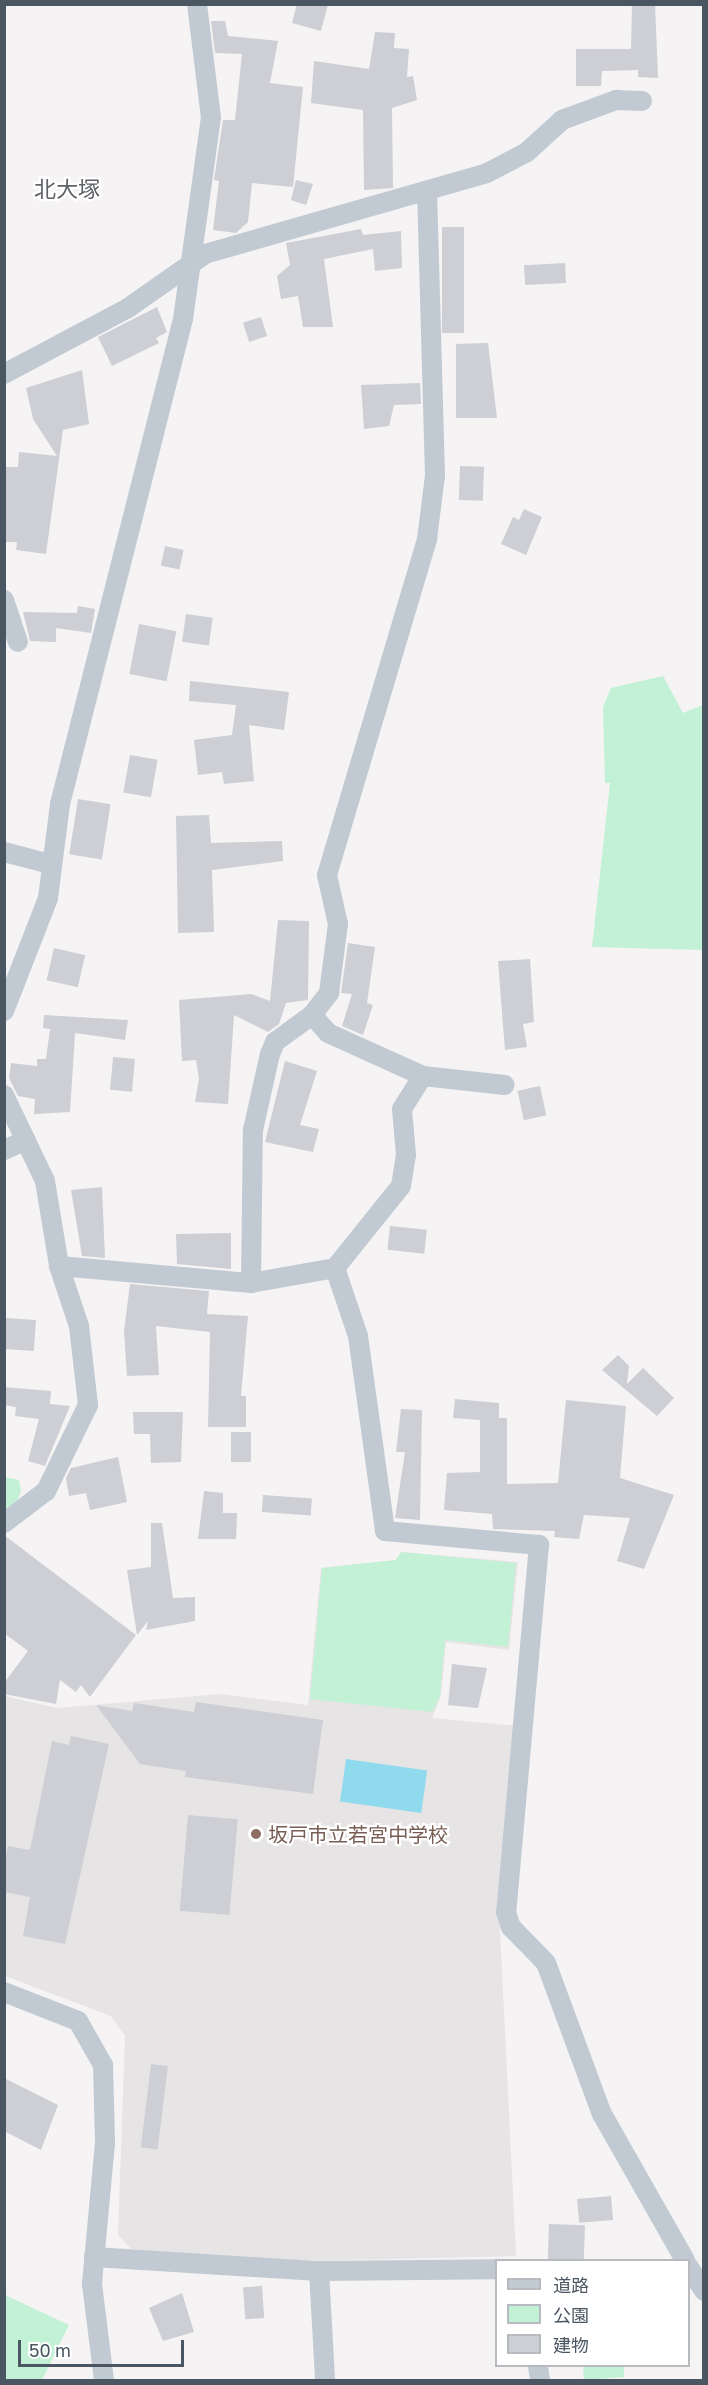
<!DOCTYPE html>
<meta charset="utf-8">
<style>
body{margin:0}
#map{position:relative;width:708px;height:2385px;overflow:hidden;background:#f5f3f3;font-family:"Golos Text","Noto Sans JP",sans-serif}
div>[style]{position:absolute}
[style*='--x']{left:calc(var(--x)*1px);top:calc(var(--y)*1px);width:calc(var(--w)*1px);rotate:calc(var(--a)*1deg)}
.education>*{inset:0;background:#e6e4e5}
.green>*{inset:0;background:#c3f1d5}
.water>*{inset:0;background:#90daee;transform-origin:0 0}
.building>*{inset:0;background:#cdcfd5;transform-origin:0 0}
.street>*{height:20px;margin:-10px;padding:0 10px;transform-origin:10px;border-radius:10px;background:#c1cad2}
.dots>*{width:16px;height:16px;translate:-50% -50%;box-sizing:border-box;border:3px solid #fff;border-radius:50%}
span{translate:-50% -50%;white-space:nowrap;text-align:center;line-height:1.15;-webkit-text-stroke:4.5px #fff;paint-order:stroke}
.education-label{font-size:20px;color:#785e54}
.left{translate:0 -50%;text-align:left}
.quarter-label{font-size:22px;color:#5f6368}
.frame{position:absolute;inset:0;border:6px solid #4a5661;pointer-events:none}
.legend{position:absolute;left:495px;top:2259px;width:195px;height:108px;box-sizing:border-box;background:#fff;border:2px solid #b7bbc0;margin:0;padding:8px 10px;list-style:none;font-size:18px;color:#4a5661}
.legend li{display:flex;align-items:center;gap:12px;height:30px}
.legend b{width:30px;border:2px solid #b7bbc0}
.scale{position:absolute;left:18px;top:2340px;width:166px;height:27px;box-sizing:border-box;border:3px solid #4a5661;border-top:0;padding-left:8px;font-size:18px;line-height:21px;white-space:nowrap;color:#4a5661;-webkit-text-stroke:4px #fff;paint-order:stroke}
</style>
<div id="map">
<div class="education">
<i style="clip-path:polygon(401px 1552px,518px 1562px,509px 1650px,446px 1642px,441px 1696px,432px 1718px,518px 1726px,499px 1909px,516px 2256px,260px 2262px,131px 2249px,118px 2235px,125px 2036px,111px 2016px,5px 1976px,4px 1696px,57px 1708px,220px 1694px,308px 1705px,321px 1568px,396px 1560px)"></i>
</div>
<div class="green">
<i style="clip-path:polygon(663px 676px,683px 713px,703px 705px,703px 950px,592px 947px,610px 783px,605px 783px,603px 707px,611px 688px)"></i>
<i style="clip-path:polygon(5px 1477px,19px 1480px,21px 1491px,17px 1502px,5px 1509px)"></i>
<i style="clip-path:polygon(401px 1552px,516px 1563px,508px 1647px,445px 1640px,440px 1696px,432px 1712px,310px 1699px,322px 1568px,396px 1560px)"></i>
<i style="clip-path:polygon(5px 2295px,69px 2325px,42px 2380px,5px 2380px)"></i>
<i style="clip-path:polygon(583px 2366px,624px 2366px,624px 2377px,584px 2380px)"></i>
</div>
<div class="water">
<i style="left:346px;top:1759px;width:82px;height:43px;rotate:8deg"></i>
</div>
<div class="building">
<i style="clip-path:polygon(297px 4px,328px 4px,321px 31px,292px 23px)"></i>
<i style="clip-path:polygon(632px 4px,655px 4px,658px 78px,638px 77px,638px 70px,602px 71px,601px 86px,576px 86px,576px 49px,631px 49px)"></i>
<i style="clip-path:polygon(211px 21px,225px 21px,228px 36px,278px 41px,270px 83px,303px 87px,293px 187px,252px 183px,248px 222px,236px 233px,213px 230px,219px 181px,214px 180px,223px 120px,235px 120px,242px 54px,215px 53px)"></i>
<i style="clip-path:polygon(375px 32px,395px 33px,394px 48px,409px 49px,407px 77px,413px 76px,417px 100px,392px 108px,393px 188px,364px 190px,363px 110px,311px 103px,314px 61px,369px 69px)"></i>
<i style="clip-path:polygon(296px 180px,313px 184px,306px 205px,291px 200px)"></i>
<i style="left:442px;top:227px;width:22px;height:106px"></i>
<i style="clip-path:polygon(361px 229px,363px 235px,401px 231px,402px 268px,375px 271px,373px 249px,324px 259px,333px 327px,303px 327px,298px 296px,281px 299px,277px 276px,290px 265px,286px 243px)"></i>
<i style="left:565px;top:263px;width:20px;height:41px;rotate:87deg"></i>
<i style="clip-path:polygon(157px 307px,167px 332px,156px 338px,159px 343px,112px 366px,98px 337px)"></i>
<i style="left:261px;top:317px;width:20px;height:19px;rotate:72deg"></i>
<i style="clip-path:polygon(488px 343px,497px 418px,456px 418px,456px 344px)"></i>
<i style="clip-path:polygon(82px 370px,89px 424px,63px 430px,46px 554px,16px 550px,17px 542px,4px 542px,4px 467px,18px 467px,19px 452px,57px 456px,33px 419px,26px 388px)"></i>
<i style="clip-path:polygon(420px 383px,421px 404px,394px 405px,389px 426px,364px 429px,361px 385px)"></i>
<i style="left:460px;top:466px;width:24px;height:34px;rotate:2deg"></i>
<i style="clip-path:polygon(524px 509px,542px 517px,526px 555px,501px 544px,513px 517px,519px 520px)"></i>
<i style="left:165px;top:546px;width:19px;height:20px;rotate:12deg"></i>
<i style="clip-path:polygon(78px 606px,95px 609px,91px 633px,56px 628px,56px 642px,30px 641px,23px 612px,77px 613px)"></i>
<i style="left:186px;top:614px;width:27px;height:28px;rotate:8deg"></i>
<i style="left:139px;top:624px;width:38px;height:51px;rotate:11deg"></i>
<i style="clip-path:polygon(190px 681px,289px 692px,284px 730px,249px 725px,254px 781px,224px 784px,222px 772px,198px 775px,194px 740px,232px 735px,236px 705px,189px 701px)"></i>
<i style="left:130px;top:755px;width:28px;height:38px;rotate:10deg"></i>
<i style="left:78px;top:799px;width:33px;height:56px;rotate:9deg"></i>
<i style="clip-path:polygon(209px 815px,211px 843px,282px 841px,283px 861px,212px 870px,214px 932px,178px 933px,176px 816px)"></i>
<i style="clip-path:polygon(278px 920px,309px 921px,308px 1000px,286px 1003px,279px 1024px,268px 1032px,234px 1015px,228px 1104px,195px 1102px,199px 1079px,196px 1060px,182px 1061px,179px 1000px,251px 994px,270px 1001px)"></i>
<i style="clip-path:polygon(348px 943px,375px 947px,367px 1003px,373px 1005px,363px 1035px,342px 1026px,352px 994px,341px 993px)"></i>
<i style="left:54px;top:948px;width:32px;height:33px;rotate:13deg"></i>
<i style="clip-path:polygon(530px 959px,534px 1022px,523px 1024px,527px 1047px,505px 1050px,498px 961px)"></i>
<i style="clip-path:polygon(44px 1015px,128px 1020px,125px 1040px,75px 1033px,70px 1112px,34px 1114px,35px 1099px,18px 1096px,9px 1078px,11px 1063px,37px 1066px,37px 1059px,46px 1059px,50px 1029px,43px 1028px)"></i>
<i style="left:113px;top:1057px;width:22px;height:33px;rotate:5deg"></i>
<i style="clip-path:polygon(285px 1061px,317px 1071px,300px 1125px,319px 1129px,313px 1152px,265px 1142px)"></i>
<i style="left:540px;top:1086px;width:30px;height:23px;rotate:78deg"></i>
<i style="clip-path:polygon(102px 1187px,105px 1258px,82px 1256px,71px 1190px)"></i>
<i style="left:390px;top:1226px;width:37px;height:24px;rotate:6deg"></i>
<i style="clip-path:polygon(231px 1233px,231px 1269px,177px 1264px,176px 1234px)"></i>
<i style="clip-path:polygon(130px 1284px,209px 1291px,207px 1314px,248px 1316px,241px 1396px,246px 1396px,246px 1427px,208px 1427px,210px 1332px,156px 1326px,159px 1375px,127px 1376px,124px 1331px)"></i>
<i style="left:6px;top:1318px;width:30px;height:31px;rotate:4deg"></i>
<i style="clip-path:polygon(618px 1355px,629px 1366px,627px 1384px,643px 1368px,674px 1398px,657px 1416px,602px 1370px)"></i>
<i style="clip-path:polygon(4px 1387px,51px 1391px,50px 1404px,70px 1406px,45px 1466px,28px 1461px,39px 1419px,15px 1416px,16px 1407px,4px 1405px)"></i>
<i style="clip-path:polygon(455px 1399px,499px 1403px,499px 1418px,507px 1418px,507px 1484px,558px 1483px,566px 1400px,626px 1406px,620px 1478px,674px 1495px,644px 1569px,617px 1561px,630px 1518px,584px 1515px,579px 1539px,554px 1537px,555px 1531px,493px 1529px,492px 1514px,444px 1510px,447px 1473px,480px 1472px,480px 1420px,453px 1418px)"></i>
<i style="clip-path:polygon(401px 1409px,422px 1410px,420px 1520px,395px 1518px,405px 1452px,396px 1452px)"></i>
<i style="clip-path:polygon(133px 1412px,183px 1412px,181px 1462px,151px 1463px,150px 1434px,134px 1434px)"></i>
<i style="left:231px;top:1432px;width:20px;height:30px"></i>
<i style="clip-path:polygon(118px 1457px,127px 1502px,90px 1510px,86px 1493px,69px 1496px,66px 1478px,71px 1468px)"></i>
<i style="clip-path:polygon(204px 1491px,223px 1493px,223px 1513px,237px 1513px,236px 1539px,198px 1539px)"></i>
<i style="left:263px;top:1495px;width:49px;height:17px;rotate:4deg"></i>
<i style="clip-path:polygon(151px 1523px,162px 1523px,173px 1598px,195px 1597px,195px 1621px,146px 1630px,148px 1621px,137px 1635px,127px 1570px,151px 1567px)"></i>
<i style="clip-path:polygon(4px 1535px,136px 1635px,90px 1697px,81px 1685px,76px 1692px,60px 1680px,56px 1704px,4px 1694px,4px 1683px,28px 1651px,4px 1633px)"></i>
<i style="clip-path:polygon(452px 1664px,487px 1668px,478px 1708px,448px 1705px)"></i>
<i style="clip-path:polygon(196px 1702px,323px 1720px,313px 1794px,185px 1777px,186px 1771px,140px 1764px,96px 1705px,132px 1711px,134px 1703px,194px 1712px)"></i>
<i style="clip-path:polygon(71px 1736px,109px 1744px,65px 1944px,23px 1936px,30px 1897px,4px 1892px,4px 1865px,8px 1846px,30px 1850px,52px 1741px,69px 1745px)"></i>
<i style="left:188px;top:1815px;width:50px;height:96px;rotate:5deg"></i>
<i style="left:151px;top:2064px;width:17px;height:84px;rotate:7deg"></i>
<i style="clip-path:polygon(4px 2078px,58px 2105px,41px 2150px,4px 2131px)"></i>
<i style="left:611px;top:2196px;width:24px;height:34px;rotate:85deg"></i>
<i style="left:549px;top:2224px;width:36px;height:36px;rotate:2deg"></i>
<i style="left:262px;top:2286px;width:32px;height:19px;rotate:86deg"></i>
<i style="clip-path:polygon(182px 2293px,194px 2332px,163px 2341px,149px 2308px)"></i>
</div>
<div class="street">
<i style="--x:4;--y:374;--w:140;--a:-28"></i>
<i style="--x:128;--y:308;--w:94;--a:-35"></i>
<i style="--x:205;--y:254;--w:293;--a:-16"></i>
<i style="--x:487;--y:173;--w:45;--a:-27.7"></i>
<i style="--x:527;--y:152;--w:47;--a:-42.4"></i>
<i style="--x:562;--y:120;--w:58;--a:-20.3"></i>
<i style="--x:616;--y:100;--w:26;--a:2"></i>
<i style="--x:4;--y:600;--w:44;--a:71.6"></i>
<i style="--x:4;--y:852;--w:48;--a:14.6"></i>
<i style="--x:4;--y:1011;--w:121;--a:-68.7"></i>
<i style="--x:48;--y:898;--w:95;--a:-82.7"></i>
<i style="--x:60;--y:804;--w:500;--a:-75.77"></i>
<i style="--x:183;--y:319;--w:203;--a:-82.1"></i>
<i style="--x:211;--y:118;--w:115;--a:-97"></i>
<i style="--x:312;--y:1015;--w:24;--a:48"></i>
<i style="--x:328;--y:1033;--w:104;--a:24.4"></i>
<i style="--x:423;--y:1076;--w:82;--a:6.3"></i>
<i style="--x:4;--y:1095;--w:95;--a:64.5"></i>
<i style="--x:45;--y:1181;--w:86;--a:80.6"></i>
<i style="--x:59;--y:1266;--w:63;--a:71.6"></i>
<i style="--x:79;--y:1326;--w:80;--a:83.5"></i>
<i style="--x:88;--y:1405;--w:96;--a:116"></i>
<i style="--x:46;--y:1491;--w:53;--a:142.7"></i>
<i style="--x:4;--y:1150;--w:24;--a:-24"></i>
<i style="--x:59;--y:1266;--w:193;--a:5.1"></i>
<i style="--x:251;--y:1283;--w:85;--a:-10.1"></i>
<i style="--x:335;--y:1268;--w:72;--a:71.3"></i>
<i style="--x:358;--y:1336;--w:197;--a:82.1"></i>
<i style="--x:385;--y:1531;--w:155;--a:5.2"></i>
<i style="--x:539;--y:1545;--w:368;--a:95.1"></i>
<i style="--x:506;--y:1912;--w:16;--a:72"></i>
<i style="--x:511;--y:1927;--w:50;--a:45.8"></i>
<i style="--x:546;--y:1963;--w:161;--a:69.7"></i>
<i style="--x:602;--y:2114;--w:168;--a:60.4"></i>
<i style="--x:335;--y:1268;--w:105;--a:-51.2"></i>
<i style="--x:401;--y:1186;--w:31;--a:-81"></i>
<i style="--x:406;--y:1155;--w:46;--a:-95"></i>
<i style="--x:402;--y:1109;--w:39;--a:-58"></i>
<i style="--x:251;--y:1283;--w:153;--a:-89.3"></i>
<i style="--x:253;--y:1130;--w:78;--a:-77.4"></i>
<i style="--x:270;--y:1054;--w:13;--a:-67"></i>
<i style="--x:275;--y:1042;--w:46;--a:-36.1"></i>
<i style="--x:312;--y:1015;--w:28;--a:-52"></i>
<i style="--x:329;--y:993;--w:70;--a:-82.6"></i>
<i style="--x:338;--y:924;--w:50;--a:-102.7"></i>
<i style="--x:327;--y:875;--w:351;--a:-73.4"></i>
<i style="--x:427;--y:539;--w:64;--a:-82.8"></i>
<i style="--x:435;--y:476;--w:284;--a:-91.6"></i>
<i style="--x:4;--y:1992;--w:79;--a:21.4"></i>
<i style="--x:78;--y:2021;--w:51;--a:60.4"></i>
<i style="--x:103;--y:2065;--w:78;--a:88.5"></i>
<i style="--x:105;--y:2143;--w:142;--a:95.3"></i>
<i style="--x:92;--y:2284;--w:97;--a:82.9"></i>
<i style="--x:94;--y:2257;--w:225;--a:3.6"></i>
<i style="--x:319;--y:2271;--w:177;--a:-0.6"></i>
<i style="--x:688;--y:2266;--w:30;--a:57"></i>
<i style="--x:319;--y:2271;--w:109;--a:86.8"></i>
<i style="--x:538;--y:2366;--w:14;--a:82"></i>
</div>
<div class="dots">
<i style="left:256px;top:1834px;background:#8d6e63"></i>
</div>
<div class="education-label">
<span class="left" style="left:268px;top:1834px">坂戸市立若宮中学校</span>
</div>
<div class="quarter-label">
<span style="left:67px;top:189px">北大塚</span>
</div>
<div class="frame"></div>
<ul class="legend">
<li><b style="height:8px;background:#c1cad2"></b>道路</li>
<li><b style="height:16px;background:#c3f1d5"></b>公園</li>
<li><b style="height:16px;background:#cdcfd5"></b>建物</li>
</ul>
<div class="scale">50 m</div>
</div>
